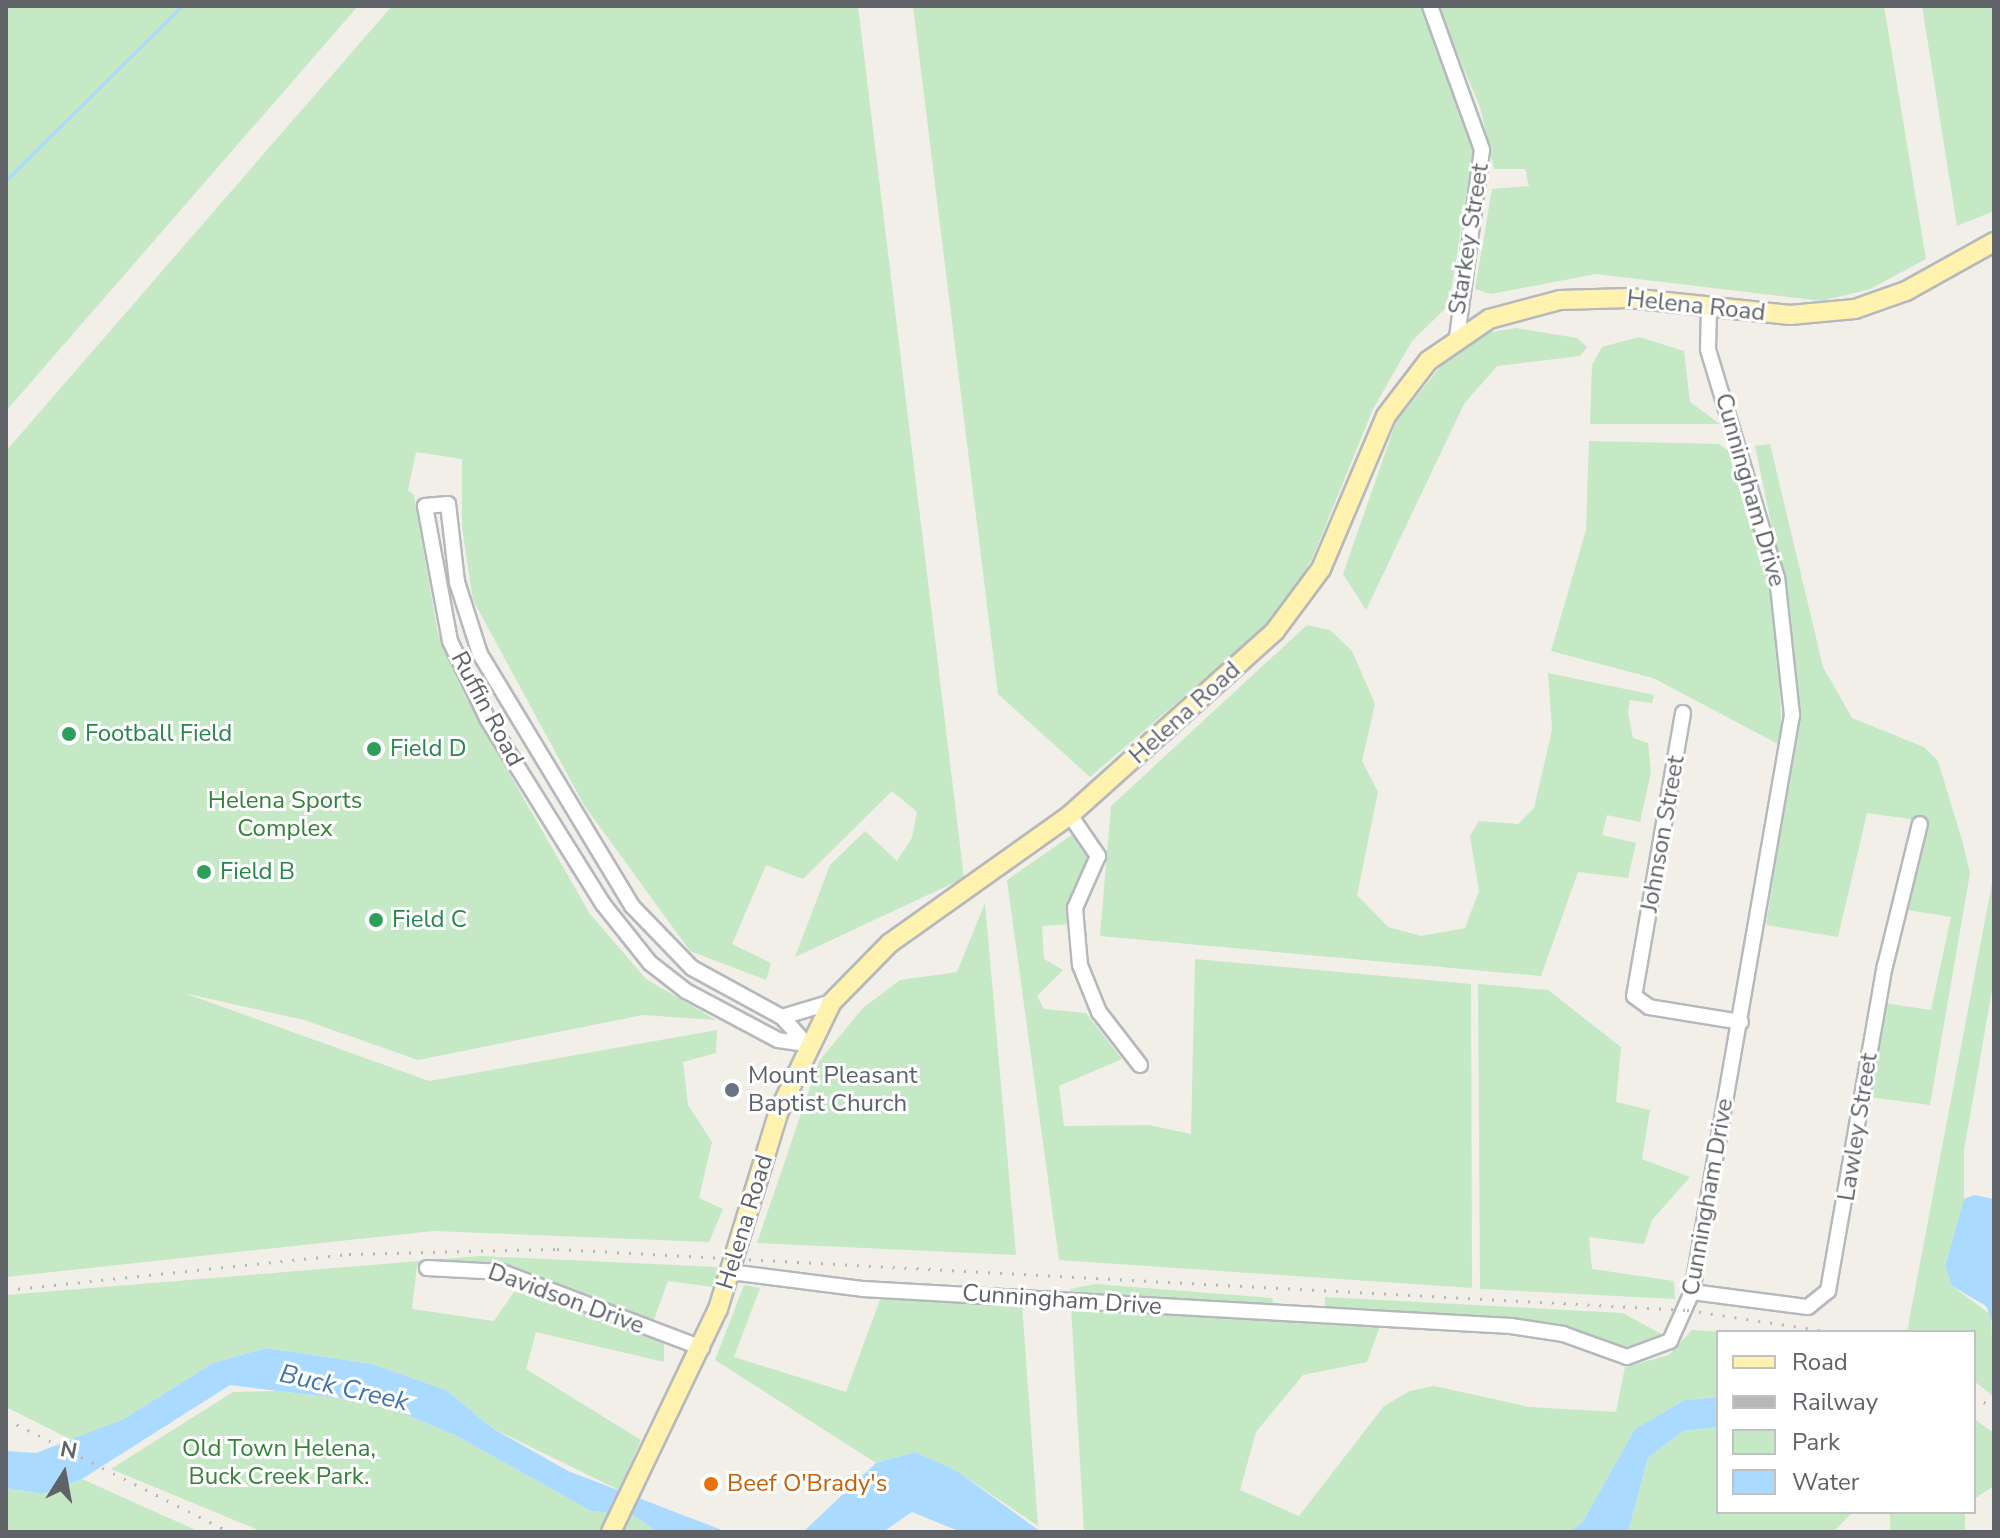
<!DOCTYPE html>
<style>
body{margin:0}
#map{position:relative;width:2000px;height:1538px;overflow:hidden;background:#f1efe8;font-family:"Nunito Sans",sans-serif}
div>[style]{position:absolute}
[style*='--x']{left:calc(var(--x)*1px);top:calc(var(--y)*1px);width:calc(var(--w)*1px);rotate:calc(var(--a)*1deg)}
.green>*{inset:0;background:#c5e8c5;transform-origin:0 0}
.water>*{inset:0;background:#aadaff}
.stream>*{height:3px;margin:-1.5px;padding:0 1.5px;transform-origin:1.5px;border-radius:1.5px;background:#aadaff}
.roads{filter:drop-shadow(2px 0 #b5b8bc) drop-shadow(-2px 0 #b5b8bc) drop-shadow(0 2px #b5b8bc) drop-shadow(0 -2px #b5b8bc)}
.minor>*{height:14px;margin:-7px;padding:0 7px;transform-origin:7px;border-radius:7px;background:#fff}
.major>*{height:18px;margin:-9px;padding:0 9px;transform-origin:9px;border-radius:9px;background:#fff2af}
.rail>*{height:3px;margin-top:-1.5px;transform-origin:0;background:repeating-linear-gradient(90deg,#b6b7b8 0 2px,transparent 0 12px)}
.dots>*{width:22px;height:22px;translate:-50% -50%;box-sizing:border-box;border:4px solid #fff;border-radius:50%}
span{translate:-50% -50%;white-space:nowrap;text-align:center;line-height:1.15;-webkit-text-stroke:6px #fff;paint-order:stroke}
.street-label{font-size:24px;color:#5f6368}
.leisure-label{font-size:24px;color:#27864d}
.left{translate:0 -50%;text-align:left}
.park-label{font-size:24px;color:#348238}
.worship-label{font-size:24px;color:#5b616d}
.food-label{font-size:24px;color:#c56008}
.water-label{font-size:26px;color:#4174aa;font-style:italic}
.frame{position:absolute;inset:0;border:8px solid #5f6368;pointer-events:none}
.legend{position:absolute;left:1716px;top:1330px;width:260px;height:184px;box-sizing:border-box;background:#fff;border:2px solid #bfc1c3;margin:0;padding:10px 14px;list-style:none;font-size:24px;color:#5f6368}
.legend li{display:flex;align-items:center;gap:16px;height:40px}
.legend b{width:40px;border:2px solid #bfc1c3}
.north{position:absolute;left:24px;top:1434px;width:80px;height:80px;-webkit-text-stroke:6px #fff;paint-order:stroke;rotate:11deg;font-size:22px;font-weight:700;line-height:32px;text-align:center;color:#5f6368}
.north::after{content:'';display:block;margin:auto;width:28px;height:36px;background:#5f6368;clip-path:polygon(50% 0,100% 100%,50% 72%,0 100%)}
</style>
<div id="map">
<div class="green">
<i style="clip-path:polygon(6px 6px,358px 6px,6px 411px)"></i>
<i style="clip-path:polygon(392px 6px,858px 6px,964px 878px,795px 957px,830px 865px,865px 831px,897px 861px,912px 838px,917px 812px,892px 791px,803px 879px,766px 865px,732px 944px,771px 963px,766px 980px,690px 951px,584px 805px,473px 600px,462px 527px,462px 459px,416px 452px,408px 490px,414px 495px,438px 634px,466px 698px,590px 914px,646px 979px,716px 1020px,643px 1015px,418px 1060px,304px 1020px,184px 993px,429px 1081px,717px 1030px,716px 1053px,683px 1062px,688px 1105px,712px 1142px,699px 1198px,723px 1209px,709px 1242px,433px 1231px,6px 1277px,6px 451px)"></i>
<i style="clip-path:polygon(913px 6px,1424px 6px,1474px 147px,1449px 305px,1412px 341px,1373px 409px,1312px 559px,1280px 614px,1090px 777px,998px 694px)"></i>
<i style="clip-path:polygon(1437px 6px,1884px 6px,1926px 259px,1870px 289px,1822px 301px,1596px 274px,1491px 294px,1475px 289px,1492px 189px,1529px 186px,1525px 169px,1494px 169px,1480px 107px)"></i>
<i style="clip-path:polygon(1922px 6px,1994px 6px,1994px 211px,1957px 226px)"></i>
<i style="clip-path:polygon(1516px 328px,1577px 338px,1587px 347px,1580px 356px,1497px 366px,1464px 404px,1366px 610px,1343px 574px,1396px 422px,1450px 355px,1485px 333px)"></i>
<i style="clip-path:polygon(1639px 337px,1684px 351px,1690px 402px,1720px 424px,1590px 424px,1592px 365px,1602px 347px)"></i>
<i style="clip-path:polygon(1589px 441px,1719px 444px,1731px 453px,1755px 514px,1777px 607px,1782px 746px,1653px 678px,1551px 651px,1586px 530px)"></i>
<i style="clip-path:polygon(1770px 444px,1823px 667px,1852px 718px,1924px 747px,1938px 761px,1962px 840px,1970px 873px,1930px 1105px,1869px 1097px,1884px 1003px,1931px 1010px,1951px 917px,1908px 910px,1924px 821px,1867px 813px,1838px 937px,1766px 925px,1799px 715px,1788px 604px,1755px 446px)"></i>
<i style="clip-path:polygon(1307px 625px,1330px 630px,1352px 651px,1375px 704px,1362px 761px,1378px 792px,1357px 895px,1388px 927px,1421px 936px,1465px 928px,1479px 891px,1470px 836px,1479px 821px,1518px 824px,1534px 808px,1552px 730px,1548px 673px,1654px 695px,1652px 703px,1630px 700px,1628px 712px,1633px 738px,1648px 743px,1651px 772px,1640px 822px,1607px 815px,1602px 835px,1636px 843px,1628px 878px,1578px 872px,1541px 976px,1100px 936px,1111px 806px)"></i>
<i style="clip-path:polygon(1076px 832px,1092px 858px,1072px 896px,1071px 924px,1042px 926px,1044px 959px,1063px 970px,1037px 996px,1044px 1009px,1086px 1013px,1122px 1059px,1059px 1086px,1064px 1126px,1149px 1125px,1191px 1134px,1195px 959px,1471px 984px,1472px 1288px,1059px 1260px,1007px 880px)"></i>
<i style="clip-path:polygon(1993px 878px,1994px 979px,1964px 1150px,1964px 1199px,1945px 1266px,1952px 1286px,1991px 1315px,1994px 1397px,1974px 1381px,1974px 1332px,1907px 1332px)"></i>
<i style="clip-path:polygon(985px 903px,1016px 1255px,757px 1243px,819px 1061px,863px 1008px,900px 980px,957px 972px)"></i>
<i style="clip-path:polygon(1478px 984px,1548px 990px,1621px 1047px,1616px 1102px,1650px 1110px,1642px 1159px,1690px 1177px,1652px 1220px,1644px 1244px,1589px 1237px,1592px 1269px,1674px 1281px,1675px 1299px,1480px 1289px)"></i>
<i style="clip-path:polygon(480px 1256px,719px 1267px,713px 1287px,668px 1281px,653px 1322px,479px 1263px,417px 1266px,412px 1309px,494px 1321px,514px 1292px,544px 1292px,664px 1341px,664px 1362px,536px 1332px,526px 1369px,641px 1440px,619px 1490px,492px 1428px,446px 1390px,372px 1364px,266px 1348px,213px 1363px,124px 1419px,72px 1440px,6px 1407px,6px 1295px)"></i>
<i style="clip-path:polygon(1095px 1284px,1272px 1298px,1275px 1307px,1071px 1296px,1070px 1289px)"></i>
<i style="clip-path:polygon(744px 1285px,760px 1288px,734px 1357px,846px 1392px,881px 1297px,1022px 1304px,1038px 1526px,957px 1471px,915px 1452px,876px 1463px,715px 1360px)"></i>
<i style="clip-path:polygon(1325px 1297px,1623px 1313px,1663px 1335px,1624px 1351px,1528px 1321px,1325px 1308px)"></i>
<i style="clip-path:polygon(1071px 1306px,1381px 1323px,1367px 1362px,1303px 1375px,1256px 1432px,1240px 1490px,1299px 1516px,1384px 1406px,1410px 1391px,1434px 1386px,1529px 1407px,1616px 1412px,1625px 1367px,1669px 1355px,1692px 1330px,1724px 1332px,1718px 1332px,1718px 1397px,1685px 1400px,1635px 1429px,1582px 1523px,1567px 1532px,1084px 1532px)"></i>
<i style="clip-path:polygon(278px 1391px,377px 1403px,455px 1435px,591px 1511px,633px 1515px,657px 1532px,263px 1532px,111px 1469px,233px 1392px)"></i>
<i style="clip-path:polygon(1974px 1419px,1994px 1433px,1994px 1486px,1974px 1499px)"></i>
<i style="clip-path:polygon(1718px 1427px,1718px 1512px,1852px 1513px,1833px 1532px,1628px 1532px,1648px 1458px,1683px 1431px)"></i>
<i style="clip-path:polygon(82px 1479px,200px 1532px,6px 1532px,6px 1488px,43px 1494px)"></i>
<i style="left:1890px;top:1512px;width:75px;height:20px"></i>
</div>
<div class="water">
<i style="clip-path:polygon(1974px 1195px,1994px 1199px,1994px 1327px,1986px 1306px,1952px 1286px,1945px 1266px,1964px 1199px)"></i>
<i style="clip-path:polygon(266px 1348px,372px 1364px,446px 1390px,492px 1428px,568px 1471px,727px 1532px,657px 1532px,633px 1515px,591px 1511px,455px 1435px,377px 1403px,230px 1385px,82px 1479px,43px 1494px,6px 1488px,6px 1451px,36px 1453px,124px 1419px,213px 1363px)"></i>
<i style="clip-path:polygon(1718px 1397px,1718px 1427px,1683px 1431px,1648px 1458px,1628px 1532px,1567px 1532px,1582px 1523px,1635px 1429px,1685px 1400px)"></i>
<i style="clip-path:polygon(915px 1452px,957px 1471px,1041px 1532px,961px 1532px,912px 1512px,883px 1532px,803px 1532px,876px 1463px)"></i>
</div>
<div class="stream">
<i style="--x:6;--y:180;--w:247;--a:-44.7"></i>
</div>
<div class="roads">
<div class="minor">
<i style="--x:1430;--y:6;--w:153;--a:70.1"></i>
<i style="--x:1482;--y:150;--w:190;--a:97.6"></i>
<i style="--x:448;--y:504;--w:79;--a:83.4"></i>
<i style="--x:457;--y:582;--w:76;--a:72.3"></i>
<i style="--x:480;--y:654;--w:294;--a:58.9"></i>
<i style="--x:632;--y:906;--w:86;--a:45.9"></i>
<i style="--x:692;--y:968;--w:102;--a:28.6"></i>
<i style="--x:782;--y:1017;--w:36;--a:48"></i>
<i style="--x:806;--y:1044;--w:28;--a:-172"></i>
<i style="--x:778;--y:1040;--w:104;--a:-152"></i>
<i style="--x:686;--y:991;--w:46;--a:-142.1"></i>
<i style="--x:650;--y:963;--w:75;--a:-128.5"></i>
<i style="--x:603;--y:904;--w:217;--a:-122"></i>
<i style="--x:488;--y:720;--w:88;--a:-115.7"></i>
<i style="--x:450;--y:641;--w:137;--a:-100.5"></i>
<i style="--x:425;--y:506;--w:23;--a:-5"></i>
<i style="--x:1683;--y:713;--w:287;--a:99.8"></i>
<i style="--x:1634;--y:996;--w:19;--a:36"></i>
<i style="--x:1649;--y:1007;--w:93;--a:9.3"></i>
<i style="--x:1070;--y:815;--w:50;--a:55.7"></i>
<i style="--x:1098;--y:856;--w:57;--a:113.9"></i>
<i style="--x:1075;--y:908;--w:57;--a:85"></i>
<i style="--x:1080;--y:965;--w:51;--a:68"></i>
<i style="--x:1099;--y:1012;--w:67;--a:52.3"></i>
<i style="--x:782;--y:1017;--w:52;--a:-16.7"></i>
<i style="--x:427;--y:1268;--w:75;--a:3.1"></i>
<i style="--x:502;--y:1272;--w:214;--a:20.8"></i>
<i style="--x:730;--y:1272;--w:134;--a:7.3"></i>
<i style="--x:863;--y:1289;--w:649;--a:3.27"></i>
<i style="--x:1511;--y:1326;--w:53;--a:8.7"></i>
<i style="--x:1563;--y:1334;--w:68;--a:19.8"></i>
<i style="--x:1627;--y:1357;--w:46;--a:-20.4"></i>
<i style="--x:1670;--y:1341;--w:54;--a:-65.8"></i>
<i style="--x:1692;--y:1292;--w:586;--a:-80.17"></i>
<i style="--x:1792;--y:715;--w:138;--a:-96.2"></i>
<i style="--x:1777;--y:578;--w:239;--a:-106.8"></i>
<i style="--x:1708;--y:349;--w:42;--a:-88.6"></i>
<i style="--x:1692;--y:1292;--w:117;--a:7.4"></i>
<i style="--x:1808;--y:1307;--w:26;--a:-39"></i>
<i style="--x:1828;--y:1291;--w:330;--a:-80.1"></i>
<i style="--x:1885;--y:966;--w:146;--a:-76.2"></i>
</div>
<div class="major">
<i style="--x:611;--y:1532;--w:247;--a:-64.4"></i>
<i style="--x:718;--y:1309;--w:207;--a:-72.9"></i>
<i style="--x:779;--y:1111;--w:121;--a:-64.1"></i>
<i style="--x:832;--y:1002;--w:83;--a:-45.5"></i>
<i style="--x:890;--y:943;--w:221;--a:-35.4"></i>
<i style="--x:1070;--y:815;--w:275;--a:-41.9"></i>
<i style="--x:1275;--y:631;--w:77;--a:-53.4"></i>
<i style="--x:1321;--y:569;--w:166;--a:-67"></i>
<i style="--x:1386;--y:416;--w:69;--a:-52.6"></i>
<i style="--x:1428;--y:361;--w:74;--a:-34.5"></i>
<i style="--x:1489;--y:319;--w:73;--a:-15"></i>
<i style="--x:1560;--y:300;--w:69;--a:-1.7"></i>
<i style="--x:1629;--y:298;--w:162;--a:6"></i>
<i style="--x:1790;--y:315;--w:65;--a:-5.3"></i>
<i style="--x:1855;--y:309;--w:54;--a:-19.4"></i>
<i style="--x:1906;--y:291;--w:101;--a:-29.1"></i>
</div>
</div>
<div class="rail">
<i style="--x:6;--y:1290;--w:345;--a:-6"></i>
<i style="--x:349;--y:1254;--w:208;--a:-1.4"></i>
<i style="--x:557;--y:1249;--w:1132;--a:3.09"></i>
<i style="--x:1687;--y:1310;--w:148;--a:8.6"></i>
<i style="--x:1974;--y:1395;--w:24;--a:35"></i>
<i style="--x:6;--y:1419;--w:251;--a:26.8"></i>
</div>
<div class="dots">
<i style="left:69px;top:734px;background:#2e9e5b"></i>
<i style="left:374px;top:749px;background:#2e9e5b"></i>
<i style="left:204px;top:872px;background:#2e9e5b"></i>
<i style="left:376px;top:920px;background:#2e9e5b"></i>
<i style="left:732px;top:1090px;background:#6b7280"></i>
<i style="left:711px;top:1484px;background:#e8710a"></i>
</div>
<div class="street-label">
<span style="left:1469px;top:239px;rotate:-81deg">Starkey Street</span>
<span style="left:1696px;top:306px;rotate:6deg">Helena Road</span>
<span style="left:1750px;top:490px;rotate:74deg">Cunningham Drive</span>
<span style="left:487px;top:709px;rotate:62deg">Ruffin Road</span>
<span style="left:1185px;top:713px;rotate:-42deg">Helena Road</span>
<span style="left:1663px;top:834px;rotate:-80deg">Johnson Street</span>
<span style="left:1858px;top:1127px;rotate:-81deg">Lawley Street</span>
<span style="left:1708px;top:1197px;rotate:-80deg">Cunningham Drive</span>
<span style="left:745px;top:1222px;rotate:-73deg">Helena Road</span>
<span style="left:566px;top:1299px;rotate:20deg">Davidson Drive</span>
<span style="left:1062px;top:1300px;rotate:4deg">Cunningham Drive</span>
</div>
<div class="leisure-label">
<span class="left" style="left:85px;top:734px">Football Field</span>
<span class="left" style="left:390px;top:749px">Field D</span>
<span class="left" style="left:220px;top:872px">Field B</span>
<span class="left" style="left:392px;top:920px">Field C</span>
</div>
<div class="park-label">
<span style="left:285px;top:815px">Helena Sports<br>Complex</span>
<span style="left:279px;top:1463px">Old Town Helena,<br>Buck Creek Park.</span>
</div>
<div class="worship-label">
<span class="left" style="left:748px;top:1090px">Mount Pleasant<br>Baptist Church</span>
</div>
<div class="food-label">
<span class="left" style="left:727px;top:1484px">Beef O'Brady's</span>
</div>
<div class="water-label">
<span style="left:344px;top:1388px;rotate:13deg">Buck Creek</span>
</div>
<div class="frame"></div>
<ul class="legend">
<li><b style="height:10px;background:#fff2af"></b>Road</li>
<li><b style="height:10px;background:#b6b7b8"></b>Railway</li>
<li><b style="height:22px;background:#c5e8c5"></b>Park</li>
<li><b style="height:22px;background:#aadaff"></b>Water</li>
</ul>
<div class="north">N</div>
</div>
